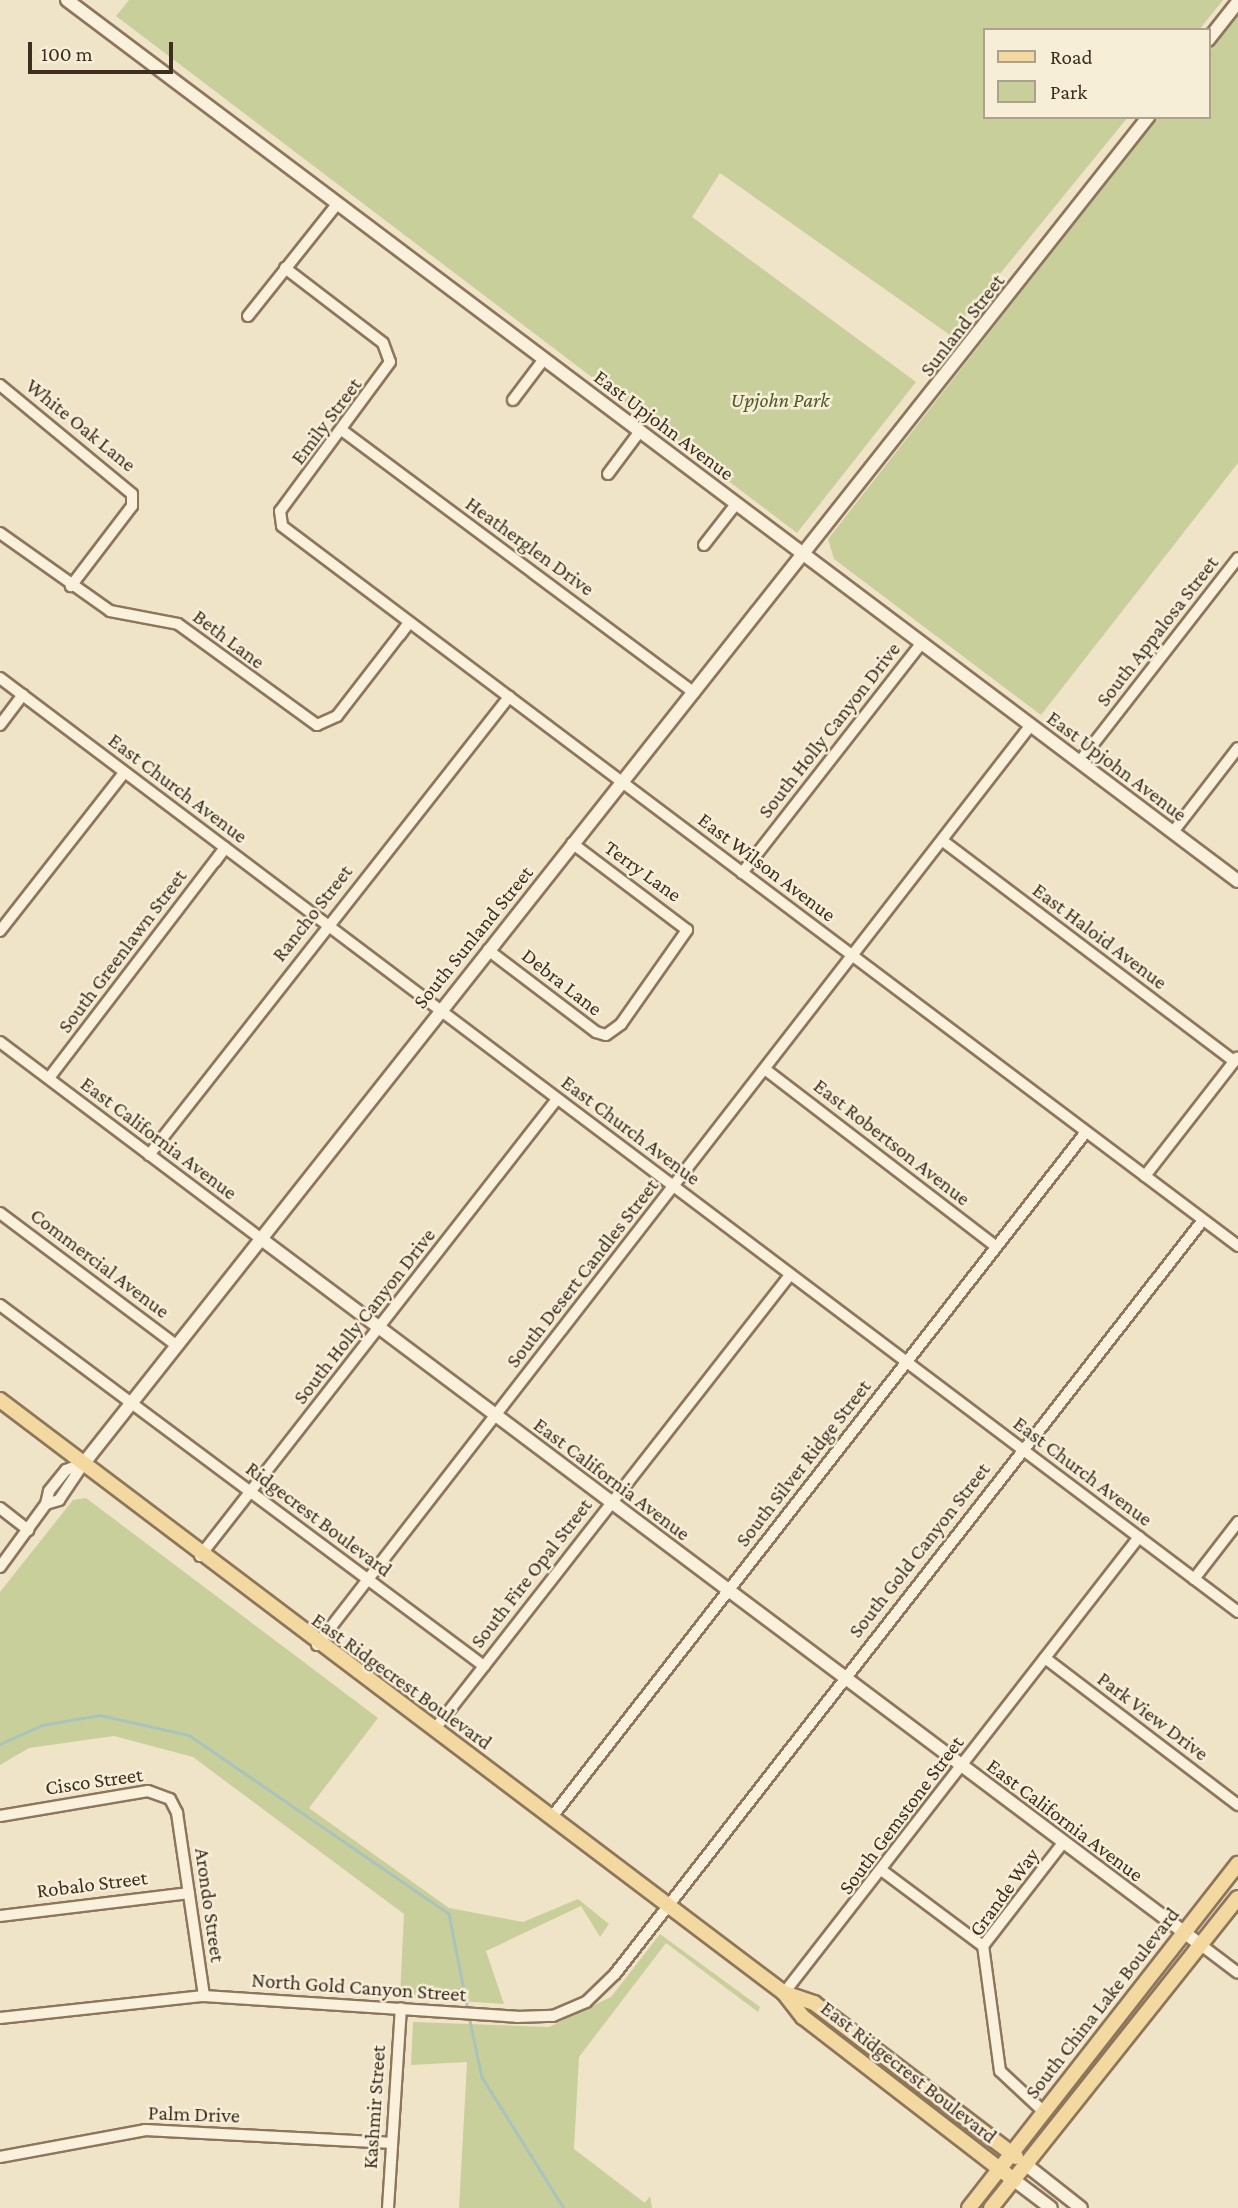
<!DOCTYPE html>
<style>
body{margin:0}
#map{position:relative;width:1238px;height:2208px;overflow:hidden;background:#f0e4c8;font-family:"Crimson Pro",serif}
div>[style]{position:absolute}
[style*='--x']{left:calc(var(--x)*1px);top:calc(var(--y)*1px);width:calc(var(--w)*1px);rotate:calc(var(--a)*1deg)}
.green>*{inset:0;background:#c9cf9b}
.stream>*{height:2.5px;margin:-1.25px;padding:0 1.25px;transform-origin:1.25px;border-radius:1.25px;background:#a9c4bc}
.roads{filter:drop-shadow(2px 0 #8d765c) drop-shadow(-2px 0 #8d765c) drop-shadow(0 2px #8d765c) drop-shadow(0 -2px #8d765c)}
.minor>*{height:10px;margin:-5px;padding:0 5px;transform-origin:5px;border-radius:5px;background:#faf1dc}
.tertiary>*{height:12px;margin:-6px;padding:0 6px;transform-origin:6px;border-radius:6px;background:#faf1dc}
.secondary>*{height:12px;margin:-6px;padding:0 6px;transform-origin:6px;border-radius:6px;background:#faf1dc}
.primary>*{height:14px;margin:-7px;padding:0 7px;transform-origin:7px;border-radius:7px;background:#f3d9a0}
span{translate:-50% -50%;white-space:nowrap;text-align:center;line-height:1.15;-webkit-text-stroke:5px #f7eed8;paint-order:stroke}
.street-label{font-size:21px;color:#3d2e20}
.park-label{font-size:21px;color:#4d5a26;font-style:italic}
.legend{position:absolute;left:983px;top:28px;width:228px;height:91px;box-sizing:border-box;background:#f7eed8;border:2px solid #ada18e;margin:0;padding:9px 12px;list-style:none;font-size:21px;color:#3d2e20}
.legend li{display:flex;align-items:center;gap:14px;height:35px}
.legend b{width:35px;border:2px solid #ada18e}
.scale{position:absolute;left:28px;top:42px;width:145px;height:32px;box-sizing:border-box;border:4px solid #3d2e20;border-top:0;padding-left:9px;font-size:21px;line-height:24px;white-space:nowrap;color:#3d2e20;-webkit-text-stroke:5px #f7eed8;paint-order:stroke}
</style>
<div id="map">
<div class="green">
<i style="clip-path:polygon(129px 0,1223px 0,1199px 30px,984px 30px,984px 117px,1128px 117px,950px 335px,720px 173px,692px 217px,916px 382px,797px 533px,116px 16px)"></i>
<i style="clip-path:polygon(1238px 15px,1238px 463px,1041px 715px,834px 559px,828px 539px,1158px 117px,1208px 117px,1208px 53px)"></i>
<i style="clip-path:polygon(86px 1498px,378px 1718px,309px 1808px,449px 1908px,523px 1922px,578px 1899px,609px 1924px,600px 1937px,581px 1906px,486px 1951px,504px 2004px,400px 1997px,404px 1914px,193px 1757px,114px 1736px,29px 1748px,0 1765px,0 1592px,73px 1500px)"></i>
<i style="clip-path:polygon(660px 1934px,760px 2007px,758px 2012px,666px 1943px,579px 2057px,574px 2149px,645px 2203px,650px 2196px,652px 2208px,459px 2208px,467px 2062px,411px 2065px,413px 2022px,549px 2027px,611px 1997px)"></i>
</div>
<div class="stream">
<i style="--x:0;--y:1744;--w:46;--a:-24.3"></i>
<i style="--x:42;--y:1725;--w:59;--a:-9.8"></i>
<i style="--x:100;--y:1715;--w:91;--a:12.7"></i>
<i style="--x:189;--y:1735;--w:316;--a:34.5"></i>
<i style="--x:449;--y:1914;--w:98;--a:78.8"></i>
<i style="--x:469;--y:2016;--w:62;--a:78"></i>
<i style="--x:482;--y:2077;--w:155;--a:58"></i>
</div>
<div class="roads">
<div class="minor">
<i style="--x:285;--y:268;--w:123;--a:37.4"></i>
<i style="--x:383;--y:343;--w:20;--a:70"></i>
<i style="--x:390;--y:362;--w:185;--a:126.4"></i>
<i style="--x:280;--y:511;--w:15;--a:82"></i>
<i style="--x:282;--y:526;--w:1197;--a:36.98"></i>
<i style="--x:248;--y:316;--w:144;--a:-51.5"></i>
<i style="--x:0;--y:385;--w:171;--a:39.5"></i>
<i style="--x:132;--y:494;--w:12;--a:90"></i>
<i style="--x:132;--y:506;--w:101;--a:127.3"></i>
<i style="--x:513;--y:400;--w:51;--a:-52.9"></i>
<i style="--x:343;--y:431;--w:438;--a:36.7"></i>
<i style="--x:608;--y:474;--w:54;--a:-53.3"></i>
<i style="--x:0;--y:533;--w:135;--a:35.3"></i>
<i style="--x:110;--y:611;--w:69;--a:10.8"></i>
<i style="--x:178;--y:624;--w:172;--a:36"></i>
<i style="--x:317;--y:725;--w:22;--a:-24"></i>
<i style="--x:337;--y:716;--w:116;--a:-52.3"></i>
<i style="--x:408;--y:624;--w:14;--a:126"></i>
<i style="--x:704;--y:545;--w:52;--a:-52"></i>
<i style="--x:0;--y:678;--w:1551;--a:37.03"></i>
<i style="--x:0;--y:725;--w:38;--a:-53"></i>
<i style="--x:1080;--y:761;--w:257;--a:-52.1"></i>
<i style="--x:1173;--y:832;--w:106;--a:-52.3"></i>
<i style="--x:943;--y:841;--w:365;--a:37.1"></i>
<i style="--x:742;--y:873;--w:291;--a:-52"></i>
<i style="--x:0;--y:931;--w:201;--a:-51.9"></i>
<i style="--x:488;--y:950;--w:136;--a:37.2"></i>
<i style="--x:596;--y:1032;--w:10;--a:17"></i>
<i style="--x:606;--y:1035;--w:19;--a:-36"></i>
<i style="--x:621;--y:1024;--w:115;--a:-54.9"></i>
<i style="--x:687;--y:930;--w:144;--a:-142.9"></i>
<i style="--x:0;--y:1042;--w:326;--a:37"></i>
<i style="--x:766;--y:1070;--w:287;--a:37.5"></i>
<i style="--x:49;--y:1078;--w:290;--a:-52.6"></i>
<i style="--x:225;--y:848;--w:17;--a:126"></i>
<i style="--x:149;--y:1155;--w:583;--a:-51.83"></i>
<i style="--x:1145;--y:1176;--w:150;--a:-52.1"></i>
<i style="--x:0;--y:1213;--w:220;--a:36.9"></i>
<i style="--x:0;--y:1305;--w:604;--a:36.72"></i>
<i style="--x:46;--y:1504;--w:14;--a:-17"></i>
<i style="--x:59;--y:1500;--w:45;--a:-56"></i>
<i style="--x:0;--y:1508;--w:36;--a:38"></i>
<i style="--x:200;--y:1556;--w:580;--a:-52"></i>
<i style="--x:0;--y:1567;--w:78;--a:-53.9"></i>
<i style="--x:46;--y:1504;--w:13;--a:-77"></i>
<i style="--x:49;--y:1491;--w:27;--a:-51"></i>
<i style="--x:66;--y:1470;--w:19;--a:-21"></i>
<i style="--x:1194;--y:1579;--w:72;--a:-52.3"></i>
<i style="--x:317;--y:1645;--w:1165;--a:-52.19"></i>
<i style="--x:1045;--y:1658;--w:243;--a:37.3"></i>
<i style="--x:434;--y:1730;--w:578;--a:-51.96"></i>
<i style="--x:0;--y:1816;--w:150;--a:-9.6"></i>
<i style="--x:148;--y:1791;--w:23;--a:20"></i>
<i style="--x:170;--y:1799;--w:16;--a:63"></i>
<i style="--x:177;--y:1813;--w:185;--a:81.6"></i>
<i style="--x:551;--y:1818;--w:870;--a:-52.05"></i>
<i style="--x:884;--y:1872;--w:124;--a:36.8"></i>
<i style="--x:0;--y:1916;--w:190;--a:-6.9"></i>
<i style="--x:1201;--y:1945;--w:46;--a:37.1"></i>
<i style="--x:784;--y:1993;--w:578;--a:-52.1"></i>
<i style="--x:0;--y:2018;--w:205;--a:-6.2"></i>
<i style="--x:204;--y:1996;--w:314;--a:3.8"></i>
<i style="--x:517;--y:2017;--w:36;--a:-2"></i>
<i style="--x:553;--y:2016;--w:36;--a:-23"></i>
<i style="--x:586;--y:2002;--w:40;--a:-44"></i>
<i style="--x:615;--y:1974;--w:956;--a:-52.05"></i>
<i style="--x:1044;--y:2112;--w:60;--a:-137"></i>
<i style="--x:1000;--y:2071;--w:126;--a:-97.7"></i>
<i style="--x:983;--y:1946;--w:130;--a:-52.2"></i>
<i style="--x:0;--y:2157;--w:147;--a:-10.5"></i>
<i style="--x:145;--y:2130;--w:244;--a:3"></i>
<i style="--x:388;--y:2208;--w:200;--a:-86.3"></i>
</div>
<div class="tertiary">
<i style="--x:67;--y:0;--w:1465;--a:36.96"></i>
<i style="--x:1208;--y:40;--w:48;--a:-51.7"></i>
<i style="--x:260;--y:1238;--w:1177;--a:36.92"></i>
<i style="--x:84;--y:1463;--w:1716;--a:-51.67"></i>
</div>
<div class="secondary">
<i style="--x:1025;--y:2164;--w:71;--a:38.2"></i>
<i style="--x:1014;--y:2180;--w:46;--a:37.1"></i>
</div>
<div class="primary">
<i style="--x:0;--y:1400;--w:983;--a:37.1"></i>
<i style="--x:784;--y:1993;--w:31;--a:52"></i>
<i style="--x:803;--y:2017;--w:267;--a:37.7"></i>
<i style="--x:785;--y:1993;--w:31;--a:19"></i>
<i style="--x:814;--y:2003;--w:254;--a:37.3"></i>
<i style="--x:969;--y:2208;--w:437;--a:-52"></i>
<i style="--x:991;--y:2208;--w:396;--a:-51.5"></i>
</div>
</div>
<div class="street-label">
<span style="left:962px;top:325px;rotate:-52deg">Sunland Street</span>
<span style="left:326px;top:421px;rotate:-53deg">Emily Street</span>
<span style="left:81px;top:425px;rotate:39deg">White Oak Lane</span>
<span style="left:664px;top:425px;rotate:37deg">East Upjohn Avenue</span>
<span style="left:530px;top:546px;rotate:36deg">Heatherglen Drive</span>
<span style="left:1157px;top:631px;rotate:-52deg">South Appalosa Street</span>
<span style="left:229px;top:639px;rotate:37deg">Beth Lane</span>
<span style="left:829px;top:730px;rotate:-52deg">South Holly Canyon Drive</span>
<span style="left:1117px;top:766px;rotate:37deg">East Upjohn Avenue</span>
<span style="left:178px;top:788px;rotate:37deg">East Church Avenue</span>
<span style="left:767px;top:867px;rotate:37deg">East Wilson Avenue</span>
<span style="left:643px;top:871px;rotate:36deg">Terry Lane</span>
<span style="left:312px;top:913px;rotate:-52deg">Rancho Street</span>
<span style="left:1100px;top:936px;rotate:37deg">East Haloid Avenue</span>
<span style="left:473px;top:937px;rotate:-51deg">South Sunland Street</span>
<span style="left:122px;top:951px;rotate:-53deg">South Greenlawn Street</span>
<span style="left:562px;top:982px;rotate:38deg">Debra Lane</span>
<span style="left:631px;top:1130px;rotate:37deg">East Church Avenue</span>
<span style="left:159px;top:1138px;rotate:37deg">East California Avenue</span>
<span style="left:892px;top:1142px;rotate:38deg">East Robertson Avenue</span>
<span style="left:100px;top:1263px;rotate:37deg">Commercial Avenue</span>
<span style="left:582px;top:1273px;rotate:-52deg">South Desert Candles Street</span>
<span style="left:364px;top:1316px;rotate:-52deg">South Holly Canyon Drive</span>
<span style="left:803px;top:1463px;rotate:-52deg">South Silver Ridge Street</span>
<span style="left:1083px;top:1471px;rotate:37deg">East Church Avenue</span>
<span style="left:612px;top:1479px;rotate:37deg">East California Avenue</span>
<span style="left:319px;top:1519px;rotate:37deg">Ridgecrest Boulevard</span>
<span style="left:919px;top:1550px;rotate:-52deg">South Gold Canyon Street</span>
<span style="left:531px;top:1573px;rotate:-52deg">South Fire Opal Street</span>
<span style="left:402px;top:1681px;rotate:36deg">East Ridgecrest Boulevard</span>
<span style="left:1153px;top:1716px;rotate:37deg">Park View Drive</span>
<span style="left:94px;top:1781px;rotate:-8deg">Cisco Street</span>
<span style="left:901px;top:1815px;rotate:-53deg">South Gemstone Street</span>
<span style="left:1065px;top:1820px;rotate:37deg">East California Avenue</span>
<span style="left:92px;top:1884px;rotate:-7deg">Robalo Street</span>
<span style="left:1004px;top:1892px;rotate:-54deg">Grande Way</span>
<span style="left:210px;top:1905px;rotate:82deg">Arondo Street</span>
<span style="left:359px;top:1987px;rotate:4deg">North Gold Canyon Street</span>
<span style="left:1102px;top:2003px;rotate:-52deg">South China Lake Boulevard</span>
<span style="left:909px;top:2072px;rotate:38deg">East Ridgecrest Boulevard</span>
<span style="left:374px;top:2107px;rotate:-86deg">Kashmir Street</span>
<span style="left:194px;top:2114px;rotate:2deg">Palm Drive</span>
</div>
<div class="park-label">
<span style="left:780px;top:400px">Upjohn Park</span>
</div>
<ul class="legend">
<li><b style="height:9px;background:#f3d9a0"></b>Road</li>
<li><b style="height:19px;background:#c9cf9b"></b>Park</li>
</ul>
<div class="scale">100 m</div>
</div>
